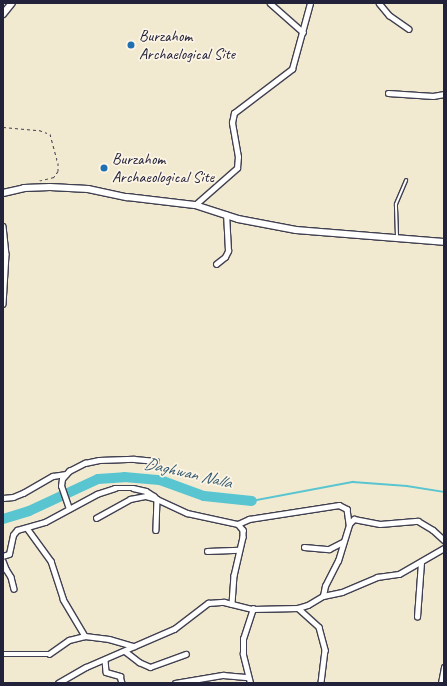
<!DOCTYPE html>
<style>
body{margin:0}
#map{position:relative;width:447px;height:686px;overflow:hidden;background:#f2ead0;font-family:Caveat,sans-serif}
div>[style]{position:absolute}
[style*='--x']{left:calc(var(--x)*1px);top:calc(var(--y)*1px);width:calc(var(--w)*1px);rotate:calc(var(--a)*1deg)}
.stream>*{height:1.5px;margin:-0.75px;padding:0 0.75px;transform-origin:0.75px;border-radius:0.75px;background:#59c5d1}
.river>*{height:10px;margin:-5px;padding:0 5px;transform-origin:5px;border-radius:5px;background:#59c5d1}
.path>*{height:1px;margin-top:-0.5px;transform-origin:0;background:repeating-linear-gradient(90deg,#414051 0 3px,transparent 0 6px)}
.roads{filter:drop-shadow(1px 0 #414051) drop-shadow(-1px 0 #414051) drop-shadow(0 1px #414051) drop-shadow(0 -1px #414051)}
.lane>*{height:2px;margin:-1px;padding:0 1px;transform-origin:1px;border-radius:1px;background:#fff}
.street>*{height:4.5px;margin:-2.25px;padding:0 2.25px;transform-origin:2.25px;border-radius:2.25px;background:#fff}
.secondary>*{height:6px;margin:-3px;padding:0 3px;transform-origin:3px;border-radius:3px;background:#fff}
.dots>*{width:11px;height:11px;translate:-50% -50%;box-sizing:border-box;border:2px solid #fcf5e5;border-radius:50%}
span{translate:-50% -50%;white-space:nowrap;text-align:center;line-height:1.15;-webkit-text-stroke:3.5px #fcf5e5;paint-order:stroke}
.poi-label{font-size:16px;color:#22223b}
.left{translate:0 -50%;text-align:left}
.water-label{font-size:17px;color:#355b70;font-style:italic}
.frame{position:absolute;inset:0;border:4px solid #22223b;pointer-events:none}
</style>
<div id="map">
<div class="stream">
<i style="--x:252;--y:501;--w:103;--a:-10.7"></i>
<i style="--x:353;--y:482;--w:54;--a:4.2"></i>
<i style="--x:407;--y:486;--w:37;--a:9"></i>
</div>
<div class="river">
<i style="--x:3;--y:519;--w:27;--a:-17"></i>
<i style="--x:29;--y:511;--w:76;--a:-24.9"></i>
<i style="--x:98;--y:479;--w:26;--a:-4"></i>
<i style="--x:124;--y:477;--w:36;--a:5"></i>
<i style="--x:160;--y:480;--w:47;--a:20"></i>
<i style="--x:204;--y:496;--w:48;--a:5.9"></i>
</div>
<div class="path">
<i style="--x:3;--y:127;--w:36;--a:5"></i>
<i style="--x:39;--y:130;--w:12;--a:20"></i>
<i style="--x:50;--y:134;--w:30;--a:75"></i>
<i style="--x:58;--y:163;--w:8;--a:90"></i>
<i style="--x:58;--y:171;--w:7;--a:124"></i>
<i style="--x:54;--y:177;--w:16;--a:166"></i>
</div>
<div class="roads">
<div class="lane">
<i style="--x:397;--y:236;--w:32;--a:-92"></i>
<i style="--x:396;--y:204;--w:26;--a:-67"></i>
</div>
<div class="street">
<i style="--x:270;--y:3;--w:44;--a:41.3"></i>
<i style="--x:379;--y:3;--w:16;--a:50"></i>
<i style="--x:389;--y:15;--w:24;--a:35"></i>
<i style="--x:388;--y:93;--w:45;--a:3.8"></i>
<i style="--x:433;--y:96;--w:11;--a:-10"></i>
<i style="--x:195;--y:205;--w:56;--a:-41.4"></i>
<i style="--x:237;--y:168;--w:11;--a:-85"></i>
<i style="--x:238;--y:157;--w:35;--a:-100"></i>
<i style="--x:232;--y:123;--w:10;--a:-79"></i>
<i style="--x:234;--y:113;--w:73;--a:-37.2"></i>
<i style="--x:292;--y:69;--w:68;--a:-74.7"></i>
<i style="--x:3;--y:226;--w:28;--a:84"></i>
<i style="--x:6;--y:254;--w:50;--a:93.4"></i>
<i style="--x:216;--y:264;--w:11;--a:-38"></i>
<i style="--x:225;--y:257;--w:7;--a:-63"></i>
<i style="--x:228;--y:251;--w:36;--a:-93"></i>
<i style="--x:3;--y:498;--w:10;--a:-6"></i>
<i style="--x:13;--y:497;--w:11;--a:-22"></i>
<i style="--x:23;--y:493;--w:34;--a:-30"></i>
<i style="--x:53;--y:476;--w:13;--a:-9"></i>
<i style="--x:69;--y:509;--w:24;--a:-109"></i>
<i style="--x:61;--y:486;--w:7;--a:-82"></i>
<i style="--x:62;--y:479;--w:11;--a:-49"></i>
<i style="--x:69;--y:471;--w:18;--a:-27"></i>
<i style="--x:85;--y:463;--w:14;--a:-12"></i>
<i style="--x:99;--y:460;--w:35;--a:-2"></i>
<i style="--x:134;--y:459;--w:22;--a:5"></i>
<i style="--x:96;--y:518;--w:39;--a:-29"></i>
<i style="--x:130;--y:499;--w:16;--a:-11"></i>
<i style="--x:146;--y:496;--w:11;--a:15"></i>
<i style="--x:157;--y:499;--w:33;--a:25"></i>
<i style="--x:187;--y:513;--w:52;--a:12.2"></i>
<i style="--x:238;--y:524;--w:8;--a:50"></i>
<i style="--x:243;--y:530;--w:7;--a:90"></i>
<i style="--x:243;--y:537;--w:39;--a:103"></i>
<i style="--x:234;--y:575;--w:29;--a:94"></i>
<i style="--x:238;--y:524;--w:12;--a:-24"></i>
<i style="--x:249;--y:519;--w:91;--a:-8.8"></i>
<i style="--x:339;--y:505;--w:9;--a:27"></i>
<i style="--x:347;--y:509;--w:15;--a:82"></i>
<i style="--x:27;--y:528;--w:41;--a:54"></i>
<i style="--x:51;--y:561;--w:40;--a:72"></i>
<i style="--x:63;--y:599;--w:43;--a:59.3"></i>
<i style="--x:304;--y:547;--w:25;--a:5"></i>
<i style="--x:329;--y:549;--w:16;--a:-27"></i>
<i style="--x:207;--y:551;--w:32;--a:-2"></i>
<i style="--x:3;--y:556;--w:6;--a:-18"></i>
<i style="--x:9;--y:554;--w:19;--a:-78"></i>
<i style="--x:13;--y:535;--w:6;--a:-51"></i>
<i style="--x:17;--y:530;--w:29;--a:-16"></i>
<i style="--x:45;--y:522;--w:59;--a:-28.3"></i>
<i style="--x:97;--y:494;--w:19;--a:-18"></i>
<i style="--x:115;--y:488;--w:18;--a:0"></i>
<i style="--x:133;--y:488;--w:13;--a:13"></i>
<i style="--x:146;--y:491;--w:9;--a:32"></i>
<i style="--x:154;--y:496;--w:4;--a:45"></i>
<i style="--x:157;--y:499;--w:31;--a:92"></i>
<i style="--x:3;--y:561;--w:9;--a:69"></i>
<i style="--x:6;--y:569;--w:9;--a:58"></i>
<i style="--x:11;--y:577;--w:12;--a:76"></i>
<i style="--x:323;--y:596;--w:10;--a:-79"></i>
<i style="--x:325;--y:586;--w:28;--a:-63"></i>
<i style="--x:338;--y:561;--w:39;--a:-73"></i>
<i style="--x:349;--y:524;--w:7;--a:-45"></i>
<i style="--x:354;--y:519;--w:26;--a:11"></i>
<i style="--x:380;--y:524;--w:38;--a:-5"></i>
<i style="--x:418;--y:521;--w:17;--a:31"></i>
<i style="--x:433;--y:530;--w:15;--a:42"></i>
<i style="--x:298;--y:608;--w:28;--a:42"></i>
<i style="--x:319;--y:627;--w:24;--a:75"></i>
<i style="--x:325;--y:650;--w:33;--a:97"></i>
<i style="--x:417;--y:617;--w:55;--a:-85.8"></i>
<i style="--x:125;--y:651;--w:18;--a:38"></i>
<i style="--x:139;--y:662;--w:12;--a:24"></i>
<i style="--x:150;--y:667;--w:38;--a:-20"></i>
<i style="--x:3;--y:654;--w:46;--a:0"></i>
<i style="--x:49;--y:654;--w:24;--a:-35"></i>
<i style="--x:69;--y:640;--w:16;--a:-14"></i>
<i style="--x:85;--y:636;--w:24;--a:7"></i>
<i style="--x:109;--y:639;--w:26;--a:16"></i>
<i style="--x:105;--y:660;--w:12;--a:85"></i>
<i style="--x:106;--y:672;--w:15;--a:16"></i>
<i style="--x:120;--y:676;--w:7;--a:74"></i>
<i style="--x:58;--y:683;--w:32;--a:-30"></i>
<i style="--x:86;--y:667;--w:96;--a:-23.4"></i>
<i style="--x:174;--y:629;--w:43;--a:-37.4"></i>
<i style="--x:208;--y:603;--w:16;--a:-4"></i>
<i style="--x:224;--y:602;--w:30;--a:14"></i>
<i style="--x:253;--y:609;--w:45;--a:-1.3"></i>
<i style="--x:298;--y:608;--w:10;--a:-17"></i>
<i style="--x:308;--y:605;--w:17;--a:-31"></i>
<i style="--x:323;--y:596;--w:19;--a:-12"></i>
<i style="--x:342;--y:592;--w:38;--a:-23"></i>
<i style="--x:377;--y:577;--w:22;--a:-8"></i>
<i style="--x:399;--y:574;--w:52;--a:-30"></i>
<i style="--x:175;--y:683;--w:49;--a:-9.5"></i>
<i style="--x:223;--y:675;--w:25;--a:5"></i>
<i style="--x:250;--y:683;--w:30;--a:-104"></i>
<i style="--x:243;--y:654;--w:15;--a:-90"></i>
<i style="--x:243;--y:639;--w:32;--a:-72"></i>
<i style="--x:441;--y:683;--w:16;--a:-79"></i>
</div>
<div class="secondary">
<i style="--x:3;--y:14;--w:14;--a:-51"></i>
<i style="--x:3;--y:193;--w:22;--a:-13"></i>
<i style="--x:24;--y:188;--w:26;--a:-2"></i>
<i style="--x:50;--y:187;--w:38;--a:3"></i>
<i style="--x:88;--y:189;--w:40;--a:12"></i>
<i style="--x:127;--y:197;--w:68;--a:6.7"></i>
<i style="--x:195;--y:205;--w:45;--a:18"></i>
<i style="--x:238;--y:219;--w:59;--a:10.7"></i>
<i style="--x:296;--y:230;--w:148;--a:4.6"></i>
</div>
</div>
<div class="dots">
<i style="left:131px;top:45px;background:#1f6fb2"></i>
<i style="left:104px;top:168px;background:#1f6fb2"></i>
</div>
<div class="poi-label">
<span class="left" style="left:139px;top:45px">Burzahom<br>Archaelogical Site</span>
<span class="left" style="left:112px;top:168px">Burzahom<br>Archaeological Site</span>
</div>
<div class="water-label">
<span style="left:188px;top:473px;rotate:13deg">Daghwan Nalla</span>
</div>
<div class="frame"></div>
</div>
